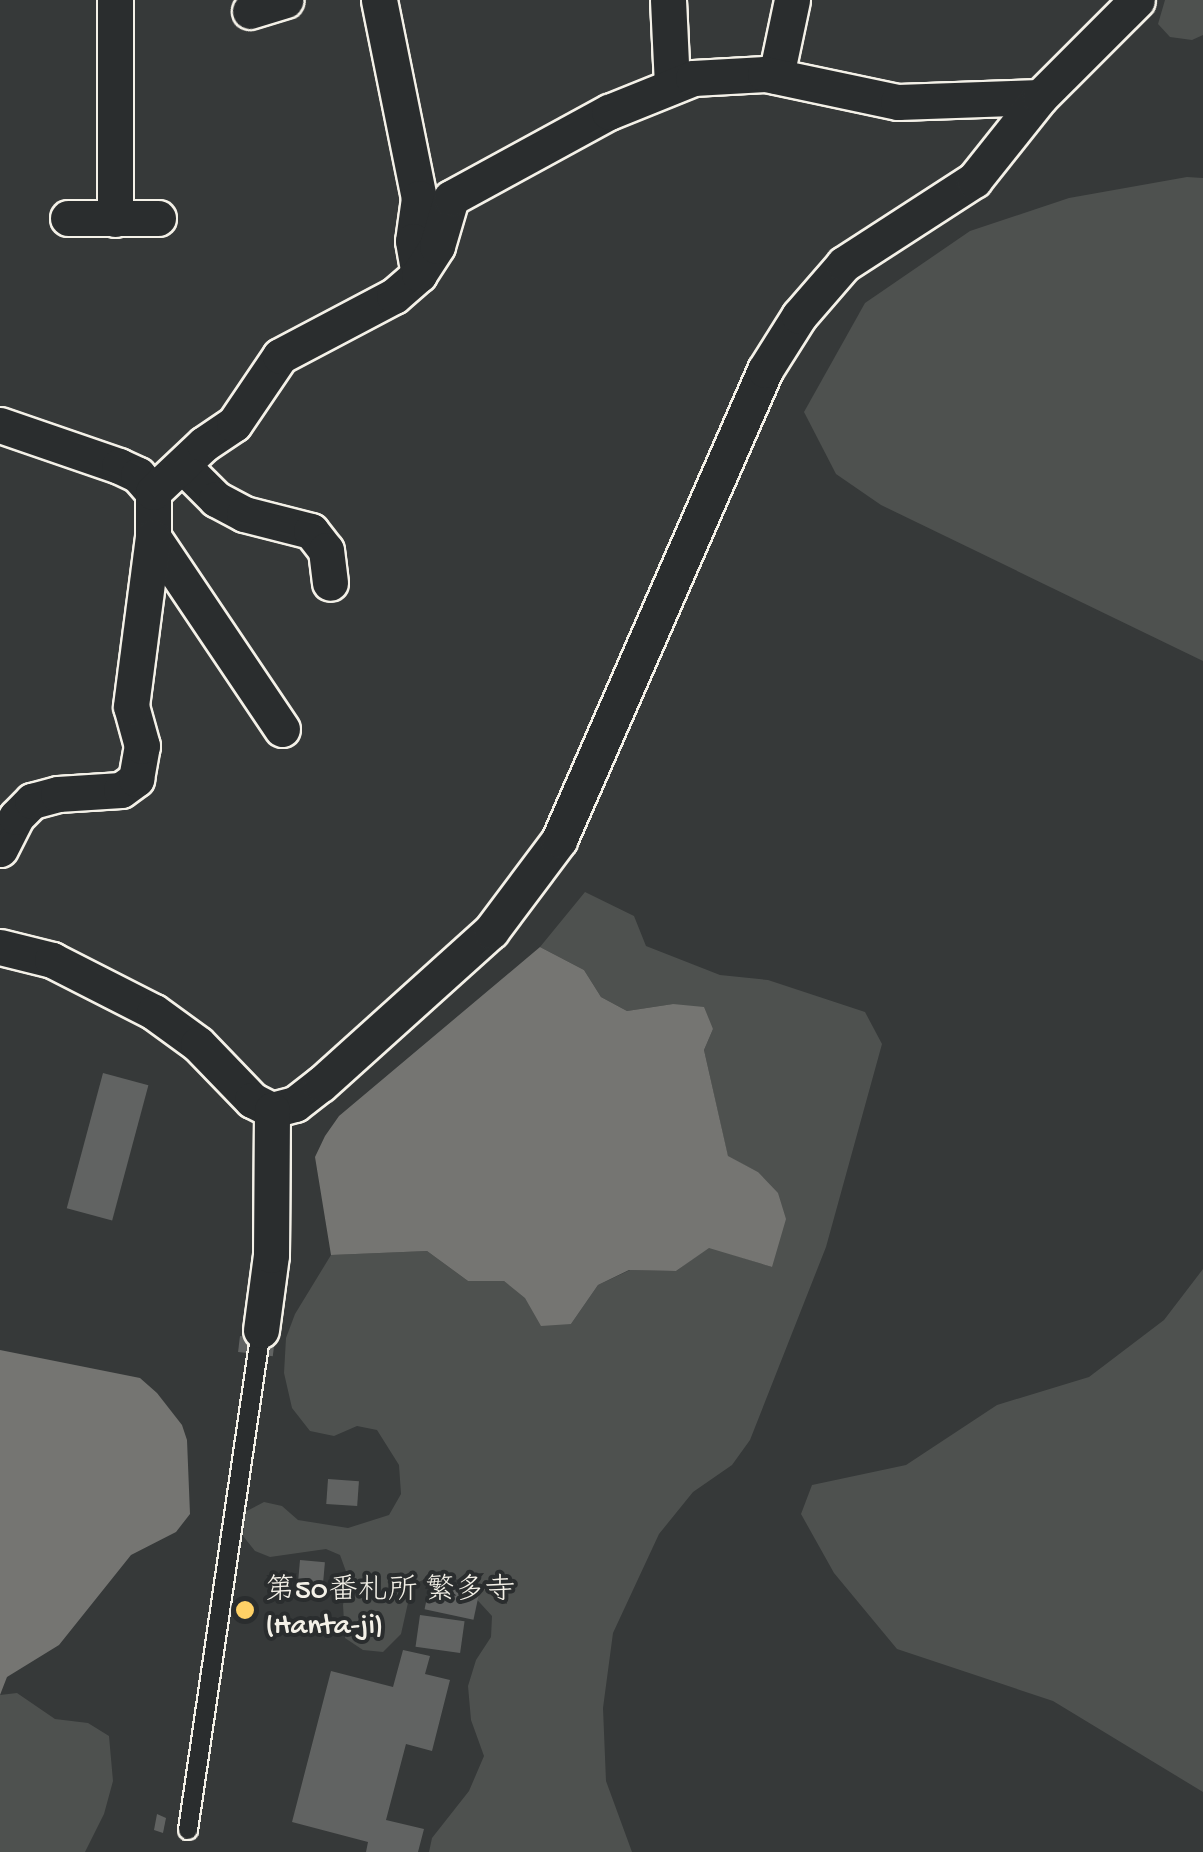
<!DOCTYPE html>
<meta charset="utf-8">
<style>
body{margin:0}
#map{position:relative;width:1203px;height:1852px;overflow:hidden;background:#363939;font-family:"Gochi Hand","Klee One",sans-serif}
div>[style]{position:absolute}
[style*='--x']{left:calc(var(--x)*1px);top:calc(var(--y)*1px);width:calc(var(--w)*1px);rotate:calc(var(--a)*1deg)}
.green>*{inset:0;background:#4e514f}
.water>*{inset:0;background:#757572}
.building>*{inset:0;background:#616362;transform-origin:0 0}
.roads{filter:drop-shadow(2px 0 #f4f1e8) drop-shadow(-2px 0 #f4f1e8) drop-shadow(0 2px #f4f1e8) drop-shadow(0 -2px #f4f1e8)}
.service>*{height:18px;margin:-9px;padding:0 9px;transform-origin:9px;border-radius:9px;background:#2a2d2e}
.minor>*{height:35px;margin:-17.5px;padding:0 17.5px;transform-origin:17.5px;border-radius:17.5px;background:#2a2d2e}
.dots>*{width:28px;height:28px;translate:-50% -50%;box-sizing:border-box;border:5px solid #2a2d2e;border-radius:50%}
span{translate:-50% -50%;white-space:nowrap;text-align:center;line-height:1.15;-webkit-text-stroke:8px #2a2d2e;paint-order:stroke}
.poi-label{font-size:30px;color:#f4f1e8}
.left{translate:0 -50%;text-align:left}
</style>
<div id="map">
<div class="green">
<i style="clip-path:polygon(1165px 0,1203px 0,1203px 35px,1192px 40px,1170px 37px,1158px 24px)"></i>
<i style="clip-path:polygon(1187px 177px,1203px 178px,1203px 661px,881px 505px,836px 474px,804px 412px,865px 303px,970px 231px,1069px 198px)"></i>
<i style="clip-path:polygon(585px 892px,634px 916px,646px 946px,720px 975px,768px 980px,865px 1012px,882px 1044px,826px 1247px,750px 1440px,732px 1465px,693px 1492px,659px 1534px,613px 1633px,603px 1708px,606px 1781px,632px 1852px,429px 1852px,432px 1838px,469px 1791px,484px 1756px,471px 1720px,468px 1686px,476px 1660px,491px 1637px,492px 1616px,459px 1580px,436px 1574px,412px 1585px,401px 1634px,383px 1652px,363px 1650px,345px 1638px,343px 1605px,348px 1577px,340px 1555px,326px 1549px,270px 1557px,255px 1551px,243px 1536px,245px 1512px,264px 1502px,282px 1506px,298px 1520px,348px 1528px,389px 1515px,401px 1494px,399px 1465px,377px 1430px,357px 1426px,334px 1436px,310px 1431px,292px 1408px,284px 1373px,286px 1338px,295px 1314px,331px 1255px,427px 1251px,468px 1281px,504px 1281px,571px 1324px,598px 1285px,630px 1270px,676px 1271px,709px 1247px,772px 1267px,758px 1172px,728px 1157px,704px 1050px,713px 1029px,673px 1004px,627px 1011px,601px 997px,584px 970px,540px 947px)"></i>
<i style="clip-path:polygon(1203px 1269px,1203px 1792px,1053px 1701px,897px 1649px,834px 1573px,801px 1514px,812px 1485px,906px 1465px,997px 1405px,1089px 1377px,1164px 1320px)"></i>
<i style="clip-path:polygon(17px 1693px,55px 1719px,88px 1723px,109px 1736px,113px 1781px,104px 1814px,85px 1852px,0 1852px,0 1695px)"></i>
</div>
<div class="water">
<i style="clip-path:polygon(540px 947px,584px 970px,601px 997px,627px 1011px,673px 1004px,704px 1007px,713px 1029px,704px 1050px,728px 1156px,758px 1172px,778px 1193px,786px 1219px,772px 1267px,709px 1248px,676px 1271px,629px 1270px,598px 1285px,571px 1324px,541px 1326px,525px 1298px,504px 1281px,468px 1281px,427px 1251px,331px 1255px,315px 1157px,325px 1136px,339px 1116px)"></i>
<i style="clip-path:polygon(0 1350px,140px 1378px,157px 1393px,182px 1425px,187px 1440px,190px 1514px,176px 1532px,131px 1555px,59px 1645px,7px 1677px,0 1695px)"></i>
</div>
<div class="building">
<i style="left:103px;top:1073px;width:47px;height:140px;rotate:15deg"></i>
<i style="left:240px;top:1336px;width:35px;height:16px;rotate:7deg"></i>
<i style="left:328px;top:1479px;width:31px;height:25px;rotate:4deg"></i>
<i style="left:300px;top:1560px;width:25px;height:36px;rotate:5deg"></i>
<i style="left:431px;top:1579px;width:50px;height:31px;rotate:12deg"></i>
<i style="left:420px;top:1615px;width:45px;height:32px;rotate:8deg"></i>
<i style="clip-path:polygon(403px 1650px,430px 1656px,425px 1674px,450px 1680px,432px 1751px,406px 1744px,386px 1820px,424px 1829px,418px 1852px,366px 1852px,368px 1842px,292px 1822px,331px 1671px,393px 1687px)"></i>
<i style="clip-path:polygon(157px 1814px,166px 1818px,163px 1833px,154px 1830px)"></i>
</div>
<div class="roads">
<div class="service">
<i style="--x:188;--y:1830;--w:505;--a:-81.69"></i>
</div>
<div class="minor">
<i style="--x:379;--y:0;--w:202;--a:78.6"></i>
<i style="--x:419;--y:198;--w:43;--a:97.9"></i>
<i style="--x:413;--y:241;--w:34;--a:80"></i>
<i style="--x:668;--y:0;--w:86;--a:87.3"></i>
<i style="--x:250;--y:11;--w:37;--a:-17"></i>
<i style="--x:776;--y:76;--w:78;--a:-78.1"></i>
<i style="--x:68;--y:218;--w:90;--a:0"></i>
<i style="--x:115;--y:219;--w:219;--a:-90"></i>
<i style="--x:0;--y:425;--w:126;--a:19"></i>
<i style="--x:119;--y:466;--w:21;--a:25"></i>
<i style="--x:138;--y:475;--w:23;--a:49"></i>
<i style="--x:183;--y:466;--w:47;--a:45"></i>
<i style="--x:216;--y:499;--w:32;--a:28"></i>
<i style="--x:244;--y:514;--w:69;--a:14.2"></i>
<i style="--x:311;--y:531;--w:24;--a:52"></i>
<i style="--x:326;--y:550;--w:33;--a:83"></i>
<i style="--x:282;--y:729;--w:231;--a:-123.9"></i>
<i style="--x:153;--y:537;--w:45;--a:-90"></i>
<i style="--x:153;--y:492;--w:70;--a:-43.3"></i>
<i style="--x:204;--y:444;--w:36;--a:-34"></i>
<i style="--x:234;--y:424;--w:82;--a:-55.9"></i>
<i style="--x:280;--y:356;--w:129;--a:-27.8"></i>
<i style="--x:394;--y:296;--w:33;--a:-41"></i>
<i style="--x:419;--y:274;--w:33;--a:-57"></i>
<i style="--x:437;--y:246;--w:50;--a:-73.7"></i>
<i style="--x:451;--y:198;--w:180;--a:-28.6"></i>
<i style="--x:609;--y:112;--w:91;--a:-22"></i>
<i style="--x:693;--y:78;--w:72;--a:-3.2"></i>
<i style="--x:765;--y:74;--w:136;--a:11.9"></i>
<i style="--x:898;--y:102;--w:142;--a:-2"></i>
<i style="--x:0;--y:849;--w:36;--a:-63"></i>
<i style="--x:16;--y:817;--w:23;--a:-45"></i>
<i style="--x:32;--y:801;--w:27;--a:-15"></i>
<i style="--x:58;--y:794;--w:63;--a:-3.6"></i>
<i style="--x:121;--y:790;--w:19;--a:-36"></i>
<i style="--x:136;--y:779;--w:34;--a:-80"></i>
<i style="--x:142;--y:746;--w:41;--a:-105.4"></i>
<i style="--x:131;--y:706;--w:170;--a:-82.6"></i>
<i style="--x:0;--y:947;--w:54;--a:14"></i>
<i style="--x:52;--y:960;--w:114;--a:27"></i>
<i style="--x:154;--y:1012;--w:54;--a:36"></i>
<i style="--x:198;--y:1044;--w:78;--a:46"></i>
<i style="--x:252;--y:1100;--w:22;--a:27"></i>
<i style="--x:272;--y:1110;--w:24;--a:-15"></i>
<i style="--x:295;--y:1104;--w:33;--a:-38"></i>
<i style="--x:321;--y:1084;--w:229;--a:-42"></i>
<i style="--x:491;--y:931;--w:114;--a:-53.2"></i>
<i style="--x:559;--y:840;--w:513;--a:-66.33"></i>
<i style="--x:765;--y:370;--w:64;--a:-57.8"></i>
<i style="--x:799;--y:316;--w:69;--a:-49.1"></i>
<i style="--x:844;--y:264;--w:155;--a:-32.9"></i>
<i style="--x:974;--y:180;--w:106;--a:-51.5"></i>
<i style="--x:1040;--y:97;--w:137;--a:-45"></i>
<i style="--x:261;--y:1330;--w:76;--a:-82.4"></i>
<i style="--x:271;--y:1255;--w:145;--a:-89.6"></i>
</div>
</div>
<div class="dots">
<i style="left:245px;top:1610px;background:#ffd166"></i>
</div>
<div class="poi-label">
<span class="left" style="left:265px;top:1610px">第50番札所 繁多寺<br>(Hanta-ji)</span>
</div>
</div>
